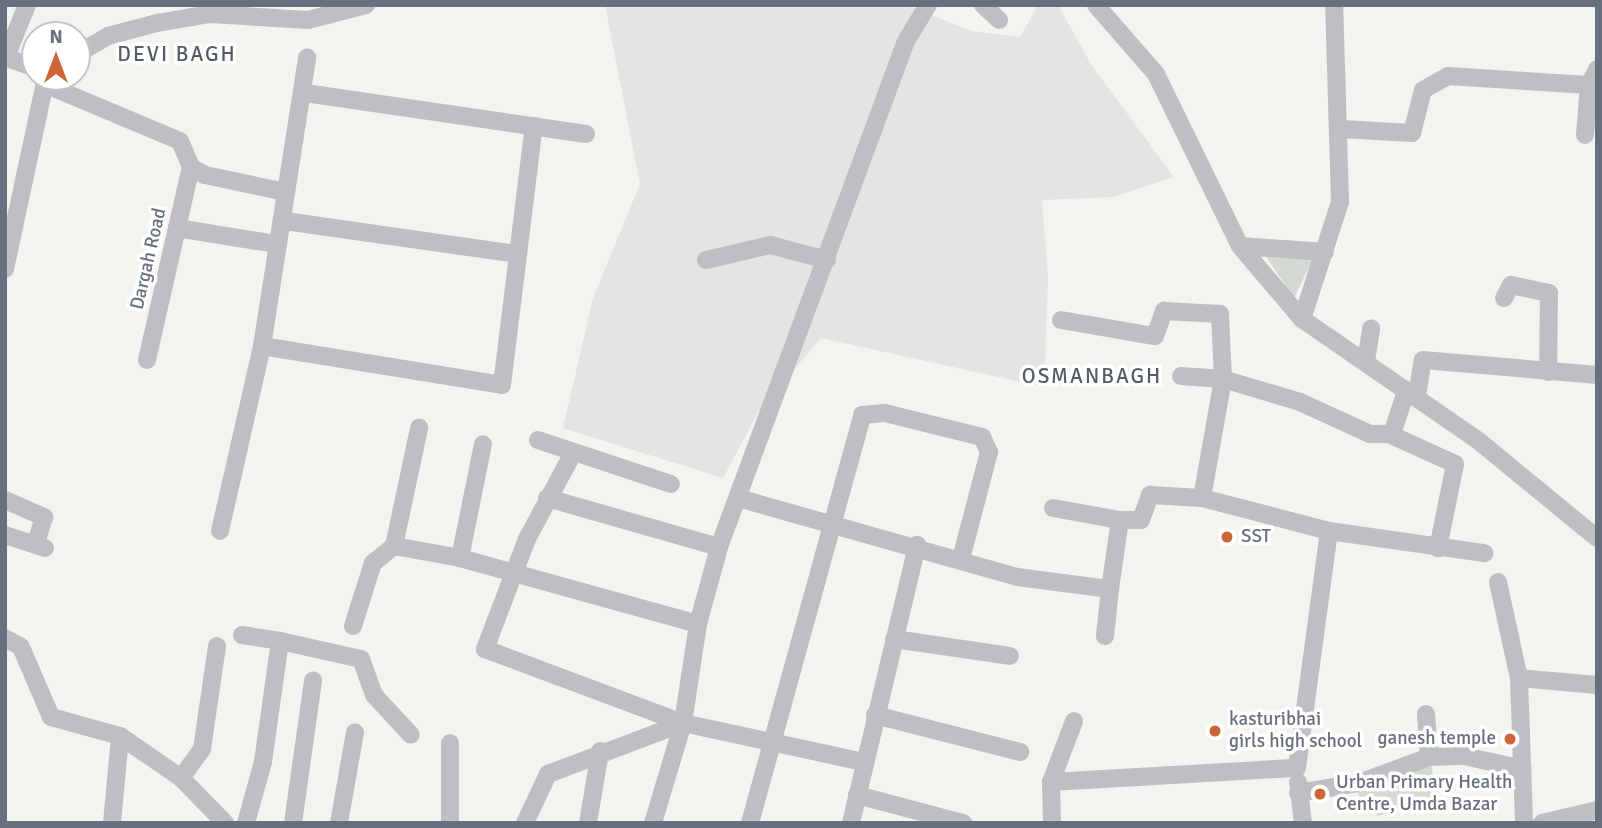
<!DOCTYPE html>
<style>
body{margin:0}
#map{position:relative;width:1602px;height:828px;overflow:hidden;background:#f3f3f0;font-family:Signika,sans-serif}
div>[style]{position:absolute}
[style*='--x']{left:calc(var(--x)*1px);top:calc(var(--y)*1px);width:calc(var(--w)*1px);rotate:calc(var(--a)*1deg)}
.built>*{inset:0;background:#e3e5e3}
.green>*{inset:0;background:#d4d9d1}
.street>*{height:18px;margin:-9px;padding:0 9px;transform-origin:9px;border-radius:9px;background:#bdbfc3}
.dots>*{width:19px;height:19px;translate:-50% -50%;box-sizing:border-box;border:4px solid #fff;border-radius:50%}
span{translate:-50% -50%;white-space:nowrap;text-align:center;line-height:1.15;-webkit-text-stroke:7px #fff;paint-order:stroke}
.street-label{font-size:19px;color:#66717d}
.poi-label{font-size:19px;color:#66717d}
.left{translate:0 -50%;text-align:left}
.right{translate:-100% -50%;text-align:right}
.neighbourhood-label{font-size:21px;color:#535b63;letter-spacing:2px}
.frame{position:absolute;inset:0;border:7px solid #66717d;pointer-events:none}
.north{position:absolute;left:21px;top:21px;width:70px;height:70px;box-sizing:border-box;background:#fff;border:2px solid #c2c6cb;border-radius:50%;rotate:0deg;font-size:19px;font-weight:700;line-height:28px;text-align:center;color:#66717d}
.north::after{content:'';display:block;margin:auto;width:24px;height:32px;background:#cc6537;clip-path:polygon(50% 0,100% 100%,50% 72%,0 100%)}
</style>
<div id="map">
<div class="built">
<i style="clip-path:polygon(605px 5px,906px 5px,971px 31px,1020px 37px,1038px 5px,1058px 5px,1092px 66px,1174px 177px,1113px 197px,1042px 200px,1048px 277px,1044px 387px,821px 338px,758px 412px,723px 478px,563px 428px,593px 298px,640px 184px)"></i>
</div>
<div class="green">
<i style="clip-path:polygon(1256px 242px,1319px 247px,1294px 298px)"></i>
<i style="clip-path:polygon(1431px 765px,1438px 799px,1377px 816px,1370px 797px,1360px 799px,1356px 787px)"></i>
</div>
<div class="street">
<i style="--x:983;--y:5;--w:22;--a:43"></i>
<i style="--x:1096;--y:5;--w:91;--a:49"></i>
<i style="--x:1156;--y:74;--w:191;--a:64"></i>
<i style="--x:1240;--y:246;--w:96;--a:49.7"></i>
<i style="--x:1302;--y:319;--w:216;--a:34.6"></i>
<i style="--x:1480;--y:442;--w:151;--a:39.4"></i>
<i style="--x:77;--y:54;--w:36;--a:-30"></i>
<i style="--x:108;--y:36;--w:51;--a:-14.9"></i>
<i style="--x:157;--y:23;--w:54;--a:-9.6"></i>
<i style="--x:210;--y:14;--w:98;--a:3.5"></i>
<i style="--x:308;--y:20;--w:60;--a:-14.5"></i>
<i style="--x:5;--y:57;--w:32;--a:20"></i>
<i style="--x:6;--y:57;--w:56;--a:-68"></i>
<i style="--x:49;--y:86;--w:142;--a:22.8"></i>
<i style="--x:180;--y:141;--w:28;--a:67"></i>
<i style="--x:191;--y:167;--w:16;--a:30"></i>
<i style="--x:205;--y:175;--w:83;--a:11.9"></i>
<i style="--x:305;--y:93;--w:284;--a:8.3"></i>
<i style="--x:1341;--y:129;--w:71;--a:3.2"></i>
<i style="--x:1412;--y:133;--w:44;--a:-75.7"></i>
<i style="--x:1423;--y:90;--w:29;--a:-29"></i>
<i style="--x:1448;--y:76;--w:141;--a:3.7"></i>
<i style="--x:1585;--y:135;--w:50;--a:-85.4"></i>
<i style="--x:1589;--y:85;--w:18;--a:-63"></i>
<i style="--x:285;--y:221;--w:234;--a:8.1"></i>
<i style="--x:177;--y:228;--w:100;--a:9.2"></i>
<i style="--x:1240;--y:246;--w:85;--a:4"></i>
<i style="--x:706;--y:260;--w:66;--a:-13.2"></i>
<i style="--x:770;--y:245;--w:59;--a:14.7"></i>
<i style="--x:5;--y:269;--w:196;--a:-77.9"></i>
<i style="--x:1504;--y:298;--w:15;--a:-62"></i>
<i style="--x:1511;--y:285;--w:39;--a:12"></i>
<i style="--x:1549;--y:293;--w:79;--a:90.7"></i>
<i style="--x:1302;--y:319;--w:123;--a:-72"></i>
<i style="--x:1340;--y:202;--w:197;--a:-91.7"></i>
<i style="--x:1061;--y:320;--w:95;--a:9.7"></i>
<i style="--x:1155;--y:336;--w:27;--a:-70"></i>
<i style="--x:1164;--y:311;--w:56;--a:3.1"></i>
<i style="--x:1220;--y:314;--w:65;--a:87.4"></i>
<i style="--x:1223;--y:379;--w:80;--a:16.6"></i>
<i style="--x:1300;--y:402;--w:77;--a:24.6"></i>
<i style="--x:1370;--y:434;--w:19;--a:0"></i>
<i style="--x:1389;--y:434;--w:8;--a:-50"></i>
<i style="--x:1394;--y:428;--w:40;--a:-72"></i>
<i style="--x:262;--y:346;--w:243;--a:9.2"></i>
<i style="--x:502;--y:385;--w:261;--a:-83"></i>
<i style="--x:147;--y:360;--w:198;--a:-77.2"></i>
<i style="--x:1366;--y:361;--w:33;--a:-81"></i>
<i style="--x:1417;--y:396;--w:36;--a:-81"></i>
<i style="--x:1423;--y:360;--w:175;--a:4.9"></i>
<i style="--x:1389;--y:434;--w:72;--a:24.4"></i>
<i style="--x:1455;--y:464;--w:86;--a:101.4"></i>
<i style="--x:538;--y:440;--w:140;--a:18.3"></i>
<i style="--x:572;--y:455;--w:95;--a:118.2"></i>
<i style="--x:527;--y:539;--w:118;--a:110.9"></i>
<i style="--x:485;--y:649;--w:211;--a:20.5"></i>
<i style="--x:683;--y:723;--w:184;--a:12.2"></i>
<i style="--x:547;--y:498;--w:179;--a:15.9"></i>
<i style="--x:738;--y:498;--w:290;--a:15.8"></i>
<i style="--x:1017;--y:577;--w:94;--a:7.4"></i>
<i style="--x:1110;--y:589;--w:70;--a:-81.8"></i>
<i style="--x:1120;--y:520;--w:21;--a:0"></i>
<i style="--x:1141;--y:520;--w:27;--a:-70"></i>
<i style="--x:1150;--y:495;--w:52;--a:3.3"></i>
<i style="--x:5;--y:500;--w:43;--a:23.6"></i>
<i style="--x:44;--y:517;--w:28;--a:107"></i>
<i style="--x:1053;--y:508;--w:68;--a:10.2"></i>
<i style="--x:220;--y:531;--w:190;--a:-77.2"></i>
<i style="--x:262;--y:346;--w:292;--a:-81.1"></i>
<i style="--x:1329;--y:531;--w:157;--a:8.1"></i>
<i style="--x:5;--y:535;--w:42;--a:18"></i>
<i style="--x:394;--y:546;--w:121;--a:-78"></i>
<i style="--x:460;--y:558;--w:116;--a:-78.6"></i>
<i style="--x:1498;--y:582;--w:98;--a:77.7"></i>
<i style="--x:1519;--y:678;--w:145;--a:88"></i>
<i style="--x:353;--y:626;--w:66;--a:-72.4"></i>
<i style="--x:373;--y:563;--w:27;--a:-39"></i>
<i style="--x:394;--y:546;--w:67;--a:10.3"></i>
<i style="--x:460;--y:558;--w:247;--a:15.5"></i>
<i style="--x:242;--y:635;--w:38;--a:9"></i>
<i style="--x:280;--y:641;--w:122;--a:98"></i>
<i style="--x:263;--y:762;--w:63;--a:105.6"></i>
<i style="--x:1105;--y:636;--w:47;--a:-83.9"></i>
<i style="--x:5;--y:638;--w:18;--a:29"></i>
<i style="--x:21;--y:647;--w:76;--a:66.8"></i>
<i style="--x:51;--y:717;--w:72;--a:15.4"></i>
<i style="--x:120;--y:736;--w:74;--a:34.5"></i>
<i style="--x:181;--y:778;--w:63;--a:45.6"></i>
<i style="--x:894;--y:639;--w:117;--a:8.3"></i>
<i style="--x:280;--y:641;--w:83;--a:12.5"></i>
<i style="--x:361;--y:659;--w:38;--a:70"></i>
<i style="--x:374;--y:695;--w:54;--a:47.2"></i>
<i style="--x:1519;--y:678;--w:78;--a:5.1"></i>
<i style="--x:1426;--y:714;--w:43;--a:86"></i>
<i style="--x:875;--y:715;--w:150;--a:14.3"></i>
<i style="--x:450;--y:743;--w:80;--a:90"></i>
<i style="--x:181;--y:778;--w:36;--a:-54"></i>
<i style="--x:202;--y:749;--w:104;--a:-81.7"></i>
<i style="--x:1051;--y:782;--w:246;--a:-3.3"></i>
<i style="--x:1297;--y:768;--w:239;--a:-82.3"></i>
<i style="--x:1329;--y:531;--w:131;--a:-165.4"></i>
<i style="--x:1202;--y:498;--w:121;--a:-80"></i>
<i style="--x:1223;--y:379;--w:42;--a:-175.9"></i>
<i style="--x:1298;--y:782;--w:41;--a:83"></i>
<i style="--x:1298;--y:793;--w:62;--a:-9.3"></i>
<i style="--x:1359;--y:783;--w:75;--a:-20.4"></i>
<i style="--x:1429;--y:757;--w:35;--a:-2"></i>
<i style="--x:1464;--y:756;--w:60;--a:12.4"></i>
<i style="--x:857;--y:795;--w:110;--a:14.8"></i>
<i style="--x:112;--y:823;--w:87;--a:-84.7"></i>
<i style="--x:293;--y:823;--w:144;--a:-82"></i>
<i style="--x:339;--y:823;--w:92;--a:-80"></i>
<i style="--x:525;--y:823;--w:54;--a:-64.9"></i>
<i style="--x:548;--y:774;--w:144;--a:-20.7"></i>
<i style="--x:588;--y:823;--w:73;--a:-80.5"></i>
<i style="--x:653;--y:823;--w:104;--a:-73.3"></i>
<i style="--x:683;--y:723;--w:100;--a:-81.4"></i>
<i style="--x:698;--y:624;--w:80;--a:-74.7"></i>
<i style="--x:719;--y:547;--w:539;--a:-69.72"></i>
<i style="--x:906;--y:41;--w:42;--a:-58.6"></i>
<i style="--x:750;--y:823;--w:423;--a:-74.6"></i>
<i style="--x:862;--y:415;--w:23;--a:-5"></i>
<i style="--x:885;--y:413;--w:100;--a:13.9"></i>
<i style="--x:982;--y:437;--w:17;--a:65"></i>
<i style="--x:989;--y:452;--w:111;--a:104.7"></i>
<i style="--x:851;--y:823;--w:286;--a:-76.6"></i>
<i style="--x:1052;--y:823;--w:41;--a:-91.4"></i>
<i style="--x:1051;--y:782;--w:65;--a:-69.3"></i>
<i style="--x:1542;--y:823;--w:57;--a:-13.3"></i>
</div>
<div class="dots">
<i style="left:1227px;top:537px;background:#cc6537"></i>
<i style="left:1215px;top:731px;background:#cc6537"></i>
<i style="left:1510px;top:739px;background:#cc6537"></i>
<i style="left:1320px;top:794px;background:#cc6537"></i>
</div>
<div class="street-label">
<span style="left:149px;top:259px;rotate:-77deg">Dargah Road</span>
</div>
<div class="poi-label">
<span class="left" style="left:1241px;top:537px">SST</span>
<span class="left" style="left:1229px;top:731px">kasturibhai<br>girls high school</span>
<span class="right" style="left:1496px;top:739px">ganesh temple</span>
<span class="left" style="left:1336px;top:794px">Urban Primary Health<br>Centre, Umda Bazar</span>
</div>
<div class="neighbourhood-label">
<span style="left:177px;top:54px">DEVI BAGH</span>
<span style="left:1092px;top:376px">OSMANBAGH</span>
</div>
<div class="frame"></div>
<div class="north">N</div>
</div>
